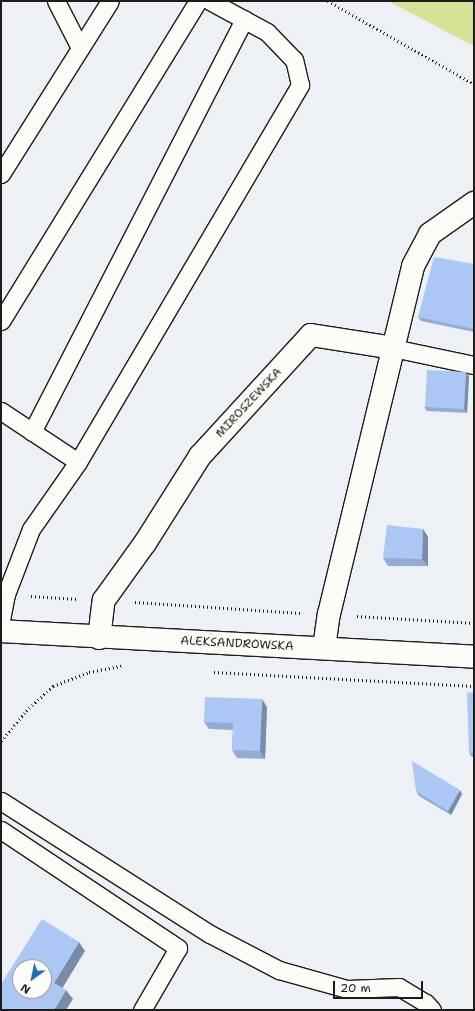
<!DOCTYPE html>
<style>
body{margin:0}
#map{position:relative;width:475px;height:1011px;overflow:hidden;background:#edf1f6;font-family:"Shantell Sans",sans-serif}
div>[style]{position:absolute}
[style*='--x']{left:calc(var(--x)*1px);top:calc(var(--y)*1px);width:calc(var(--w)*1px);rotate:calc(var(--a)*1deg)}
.green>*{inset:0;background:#d6e295}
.path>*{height:2.5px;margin-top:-1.25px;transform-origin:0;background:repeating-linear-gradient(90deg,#1c1c1c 0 1px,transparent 0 4px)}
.roads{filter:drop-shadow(1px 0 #1c1c1c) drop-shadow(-1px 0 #1c1c1c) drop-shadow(0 1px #1c1c1c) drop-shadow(0 -1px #1c1c1c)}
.lane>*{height:17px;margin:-8.5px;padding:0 8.5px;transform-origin:8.5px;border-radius:8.5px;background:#fdfcf7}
.street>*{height:22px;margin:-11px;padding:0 11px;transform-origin:11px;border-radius:11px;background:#fdfcf7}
.secondary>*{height:22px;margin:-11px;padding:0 11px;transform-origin:11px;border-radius:11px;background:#fdfcf7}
.wall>*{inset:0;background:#94abd2}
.shaded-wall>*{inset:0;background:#788bab}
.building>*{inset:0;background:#acc7f4;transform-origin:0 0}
span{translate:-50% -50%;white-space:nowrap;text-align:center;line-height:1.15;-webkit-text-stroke:3px #fdfcf7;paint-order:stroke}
.street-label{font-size:12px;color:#1c1c1c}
.frame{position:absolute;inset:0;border:2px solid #1c1c1c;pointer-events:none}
.north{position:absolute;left:12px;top:959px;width:40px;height:40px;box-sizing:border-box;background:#fdfcf7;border:1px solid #a3a29f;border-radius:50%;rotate:213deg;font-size:11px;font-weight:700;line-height:16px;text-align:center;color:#1c1c1c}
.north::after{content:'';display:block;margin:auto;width:14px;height:18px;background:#1f6fb2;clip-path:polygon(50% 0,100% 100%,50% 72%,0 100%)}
.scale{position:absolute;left:333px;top:981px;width:90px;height:18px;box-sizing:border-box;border:2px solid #1c1c1c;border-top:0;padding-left:5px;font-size:12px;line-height:14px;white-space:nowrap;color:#1c1c1c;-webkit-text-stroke:3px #fdfcf7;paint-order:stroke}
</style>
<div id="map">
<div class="green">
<i style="clip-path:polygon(388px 1px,474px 1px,474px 46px)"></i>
</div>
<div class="path">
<i style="--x:328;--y:1;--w:168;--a:29.6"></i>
<i style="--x:31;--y:596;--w:47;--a:3.7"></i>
<i style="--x:135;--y:602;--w:167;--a:3.8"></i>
<i style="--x:357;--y:616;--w:117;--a:3.4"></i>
<i style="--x:214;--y:672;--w:260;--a:3.1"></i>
<i style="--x:1;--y:741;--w:39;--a:-50"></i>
<i style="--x:26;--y:711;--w:37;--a:-43"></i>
<i style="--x:53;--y:686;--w:39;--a:-21"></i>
<i style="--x:89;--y:672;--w:33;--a:-11"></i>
</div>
<div class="roads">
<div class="lane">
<i style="--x:56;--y:1;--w:53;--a:62.9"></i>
<i style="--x:1;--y:174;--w:204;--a:-57.8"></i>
<i style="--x:1;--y:321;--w:376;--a:-58.4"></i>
<i style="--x:393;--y:348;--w:83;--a:11.9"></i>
<i style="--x:1;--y:411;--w:92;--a:33.5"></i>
<i style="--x:78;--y:462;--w:82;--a:125"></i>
<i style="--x:31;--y:529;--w:70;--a:111"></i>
<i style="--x:6;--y:594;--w:26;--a:101"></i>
<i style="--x:32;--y:432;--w:464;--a:-62.8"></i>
<i style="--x:78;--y:462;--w:438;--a:-59.5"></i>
<i style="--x:300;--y:85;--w:26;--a:-103"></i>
<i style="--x:294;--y:60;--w:39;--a:-134"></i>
<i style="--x:267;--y:32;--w:65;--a:-151.5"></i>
<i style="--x:1;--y:801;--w:248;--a:32.5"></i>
<i style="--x:210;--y:934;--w:78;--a:27.6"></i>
<i style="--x:279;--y:970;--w:71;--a:15.6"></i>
<i style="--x:347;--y:989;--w:52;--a:-2.2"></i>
<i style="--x:399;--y:987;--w:31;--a:31"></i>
<i style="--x:426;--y:1003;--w:9;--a:49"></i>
<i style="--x:1;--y:830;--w:213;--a:33.7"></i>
<i style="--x:178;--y:948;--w:72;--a:120.1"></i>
</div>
<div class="street">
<i style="--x:99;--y:638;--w:38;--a:-83"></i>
<i style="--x:104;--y:600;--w:70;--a:-54.3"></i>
<i style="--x:145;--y:543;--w:103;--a:-57.7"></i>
<i style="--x:200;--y:456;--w:164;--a:-47.5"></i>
<i style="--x:311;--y:335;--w:83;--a:9"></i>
<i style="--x:324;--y:648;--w:34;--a:-82"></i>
<i style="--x:329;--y:614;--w:358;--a:-76.4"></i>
<i style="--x:413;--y:266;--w:36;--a:-62"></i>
<i style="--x:430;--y:234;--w:54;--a:-35.2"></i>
</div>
<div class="secondary">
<i style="--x:1;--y:631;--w:474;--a:3.1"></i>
</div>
</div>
<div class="wall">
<i style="clip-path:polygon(474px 264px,474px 332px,421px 321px,418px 317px)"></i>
<i style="clip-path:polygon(469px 376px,467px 413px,427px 411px,424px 407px)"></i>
<i style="clip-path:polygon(423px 529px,428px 537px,428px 566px,388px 566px,383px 558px)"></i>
<i style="clip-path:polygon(474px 693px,474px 757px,472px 757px,469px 753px)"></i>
<i style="clip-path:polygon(267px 707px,265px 759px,237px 758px,232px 750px,233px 730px,209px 729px,204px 722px)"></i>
<i style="clip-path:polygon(416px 791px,462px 794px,451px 815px,419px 796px)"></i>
</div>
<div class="shaded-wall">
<i style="clip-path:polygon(466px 372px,469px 376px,467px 413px,464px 409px)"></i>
<i style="clip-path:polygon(423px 529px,428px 537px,428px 566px,422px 559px)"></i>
<i style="clip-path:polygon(262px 699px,267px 707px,265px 759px,260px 751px)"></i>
<i style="clip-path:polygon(460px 790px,462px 794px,451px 815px,448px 811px)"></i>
<i style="clip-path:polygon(79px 942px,85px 951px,60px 992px,54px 983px)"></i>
<i style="clip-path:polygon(66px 990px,73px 999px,66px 1010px,54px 1010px)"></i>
</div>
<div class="building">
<i style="clip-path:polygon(434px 257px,474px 264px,474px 329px,418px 317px)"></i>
<i style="left:427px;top:370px;width:39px;height:37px;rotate:3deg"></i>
<i style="clip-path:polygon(387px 525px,423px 529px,422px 559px,383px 558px)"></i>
<i style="clip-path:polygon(467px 692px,474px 693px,474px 753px,469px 753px)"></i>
<i style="clip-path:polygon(205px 697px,262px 699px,260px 751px,232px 750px,233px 723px,204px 722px)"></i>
<i style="clip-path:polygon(412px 761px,460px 790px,448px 811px,416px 791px)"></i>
<i style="clip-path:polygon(evenodd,42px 919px,79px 942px,54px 983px,66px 990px,54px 1010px,1px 1010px,1px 984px,42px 919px,20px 967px,44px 967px,44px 991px,20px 991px,20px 967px)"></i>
</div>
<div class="street-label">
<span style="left:249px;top:403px;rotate:-47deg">MIROSZEWSKA</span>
<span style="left:237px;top:644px;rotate:3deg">ALEKSANDROWSKA</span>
</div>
<div class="frame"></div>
<div class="north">N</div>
<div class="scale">20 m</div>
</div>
